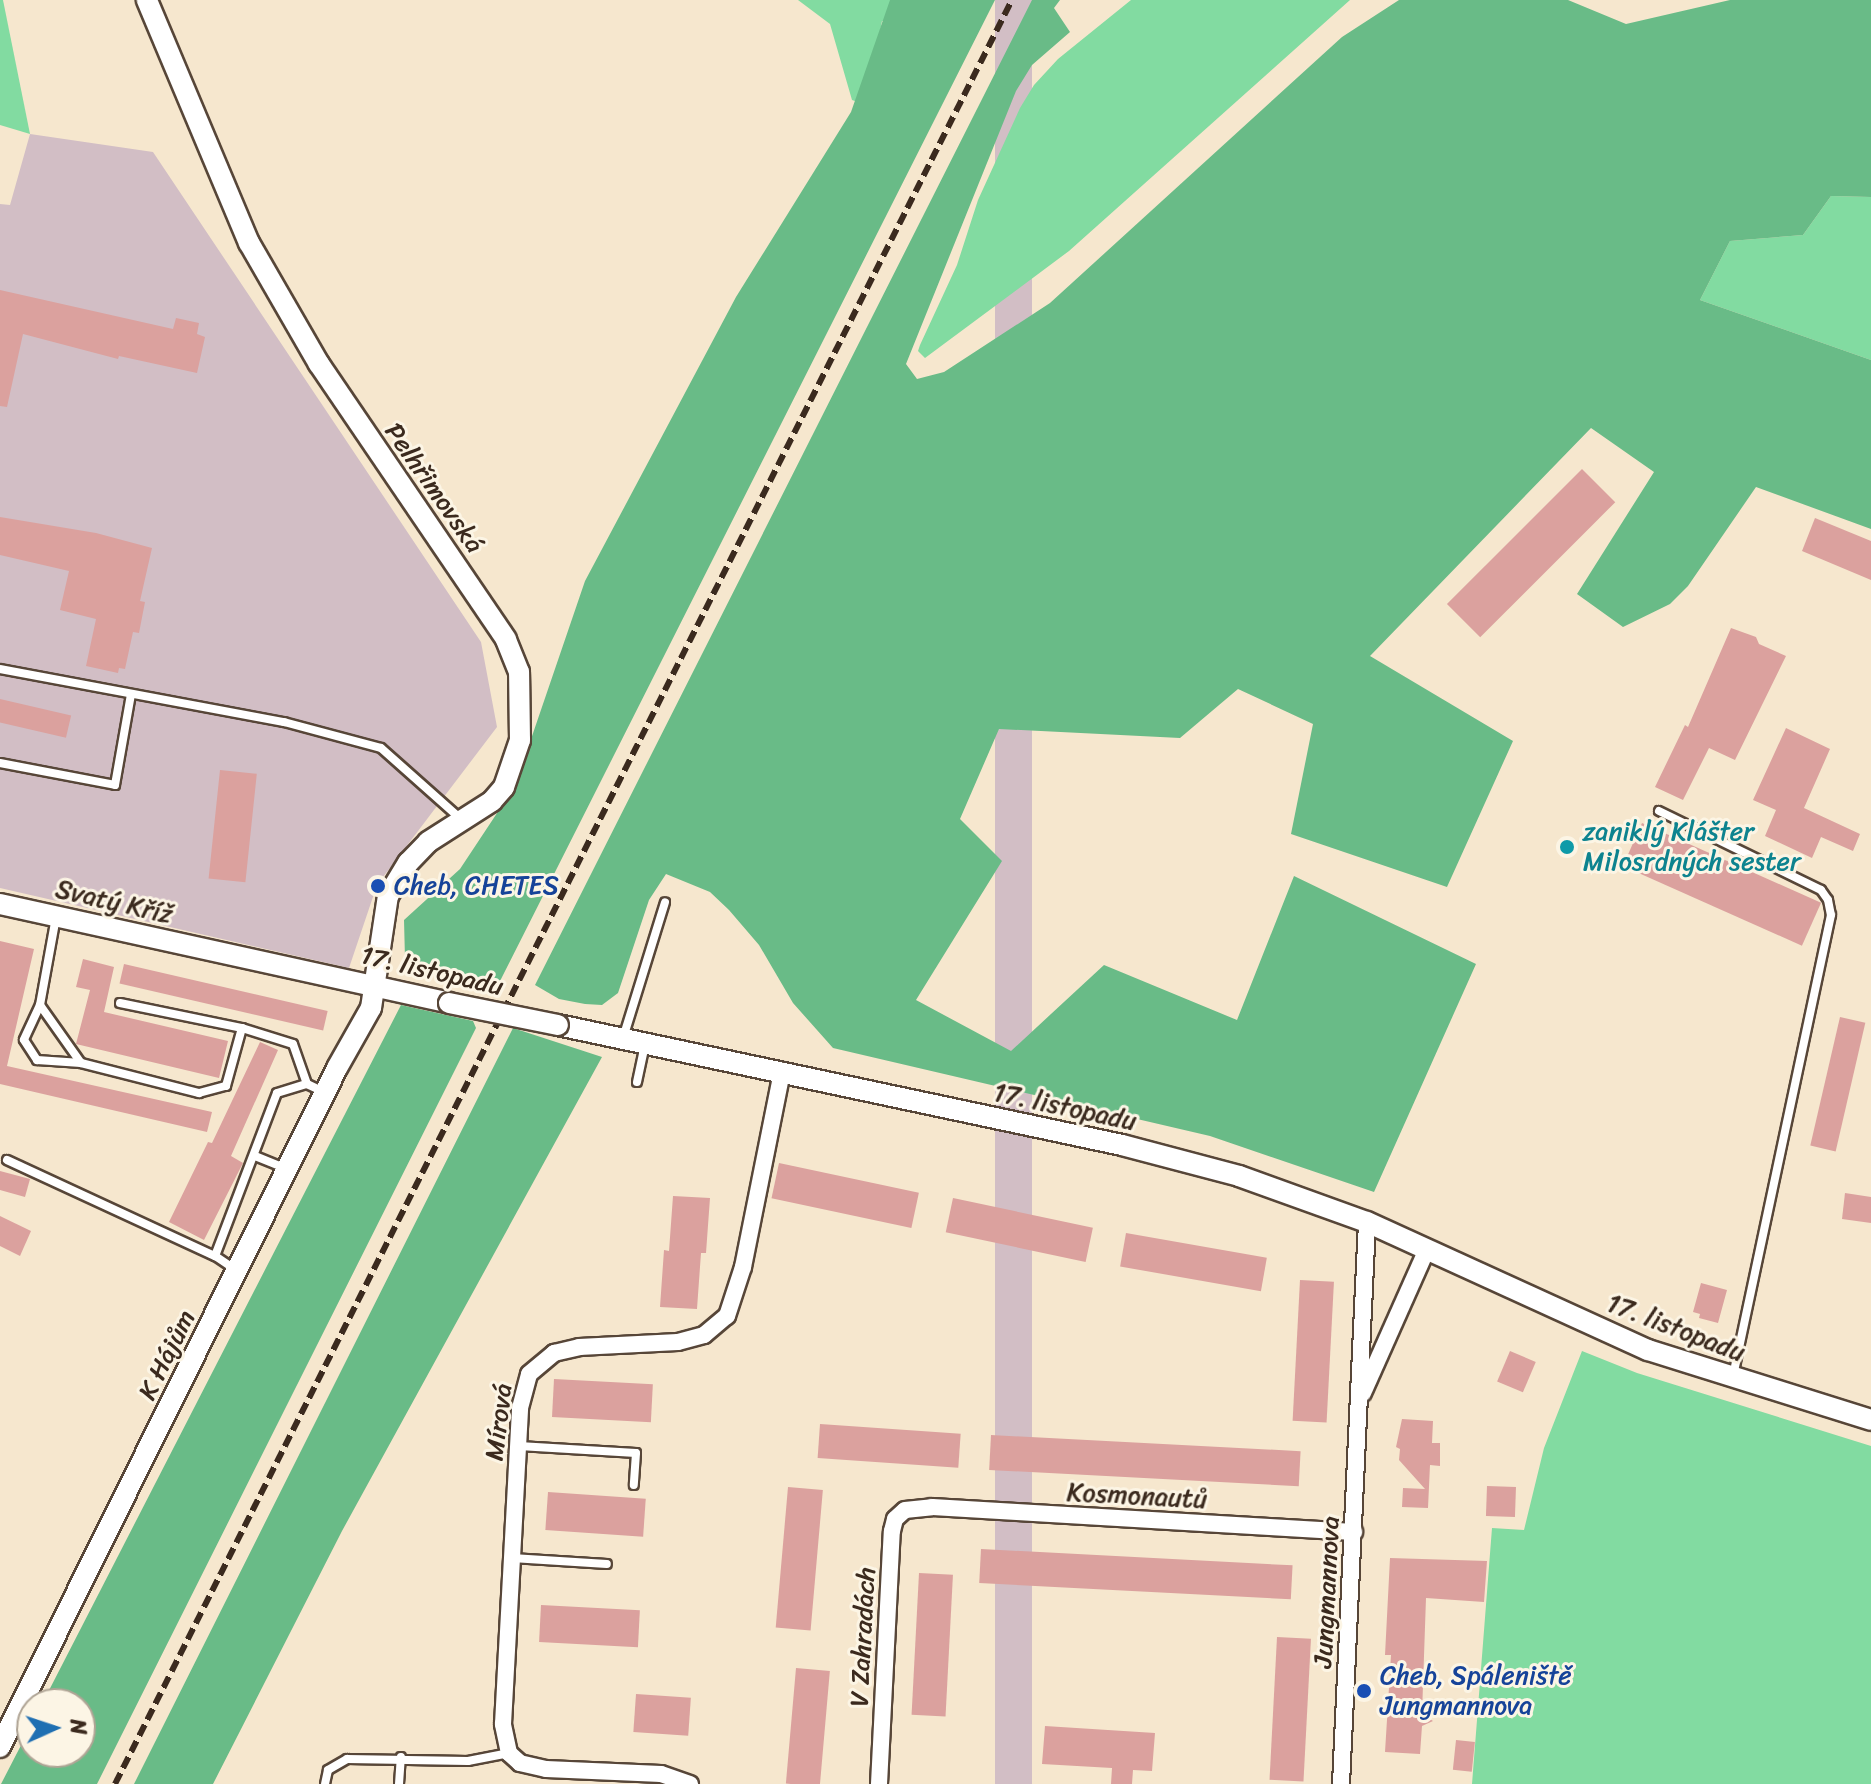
<!DOCTYPE html>
<meta charset="utf-8">
<style>
body{margin:0}
#map{position:relative;width:1871px;height:1784px;overflow:hidden;background:#f6e7ce;font-family:Sriracha,sans-serif}
div>[style]{position:absolute}
[style*='--x']{left:calc(var(--x)*1px);top:calc(var(--y)*1px);width:calc(var(--w)*1px);rotate:calc(var(--a)*1deg)}
.industrial>*{inset:0;background:#d2bec5;transform-origin:0 0}
.green>*{inset:0;background:#82dba1}
.forest>*{inset:0;background:#69bb87}
.building>*{inset:0;background:#dba19e;transform-origin:0 0}
.roads{filter:drop-shadow(2px 0 #574638) drop-shadow(-2px 0 #574638) drop-shadow(0 2px #574638) drop-shadow(0 -2px #574638)}
.service>*{height:8px;margin:-4px;padding:0 4px;transform-origin:4px;border-radius:4px;background:#fff}
.minor>*{height:16px;margin:-8px;padding:0 8px;transform-origin:8px;border-radius:8px;background:#fff}
.tertiary>*{height:20px;margin:-10px;padding:0 10px;transform-origin:10px;border-radius:10px;background:#fff}
.rail>*{height:6px;margin-top:-3px;transform-origin:0;background:repeating-linear-gradient(90deg,#3b2a1e 0 12px,transparent 0 18px)}
.bridges{filter:drop-shadow(2px 0 #574638) drop-shadow(-2px 0 #574638) drop-shadow(0 2px #574638) drop-shadow(0 -2px #574638)}
.tertiary-bridge>*{height:20px;margin:-10px;padding:0 10px;transform-origin:10px;border-radius:10px;background:#fff}
.dots>*{width:22px;height:22px;translate:-50% -50%;box-sizing:border-box;border:4px solid #fcf5e5;border-radius:50%}
span{translate:-50% -50%;white-space:nowrap;text-align:center;line-height:1.15;-webkit-text-stroke:6px #fcf5e5;paint-order:stroke}
.street-label{font-size:26px;color:#3b2a1e}
.culture-label{font-size:26px;color:#0d838f}
.left{translate:0 -50%;text-align:left}
.transit-label{font-size:26px;color:#164399}
.north{position:absolute;left:16px;top:1688px;width:80px;height:80px;box-sizing:border-box;background:#fcf5e5;border:2px solid #afa495;border-radius:50%;rotate:87deg;font-size:22px;font-weight:700;line-height:32px;text-align:center;color:#3b2a1e}
.north::after{content:'';display:block;margin:auto;width:28px;height:36px;background:#1f6fb2;clip-path:polygon(50% 0,100% 100%,50% 72%,0 100%)}
</style>
<div id="map">
<div class="industrial">
<i style="left:995px;top:0;width:37px;height:1997px"></i>
<i style="clip-path:polygon(30px 134px,153px 152px,481px 642px,497px 727px,377px 885px,349px 968px,0 888px,0 204px,10px 205px)"></i>
</div>
<div class="green">
<i style="clip-path:polygon(0 0,3px 0,30px 134px,0 125px)"></i>
<i style="clip-path:polygon(798px 0,934px 0,918px 28px,882px 21px,866px 105px,852px 100px,830px 24px)"></i>
<i style="clip-path:polygon(1131px 0,1350px 0,1069px 251px,925px 358px,918px 351px,920px 345px,957px 265px,978px 200px,1020px 108px,1034px 85px,1058px 59px)"></i>
<i style="clip-path:polygon(1831px 196px,1871px 197px,1871px 360px,1700px 300px,1730px 241px,1803px 235px)"></i>
<i style="clip-path:polygon(1582px 1351px,1637px 1373px,1871px 1446px,1871px 1784px,1472px 1784px,1492px 1528px,1524px 1530px,1544px 1448px)"></i>
</div>
<div class="forest">
<i style="clip-path:polygon(890px 0,995px 0,496px 989px,405px 959px,404px 920px,460px 869px,515px 786px,585px 581px,736px 297px,851px 112px)"></i>
<i style="clip-path:polygon(1032px 0,1060px 0,1054px 8px,1070px 32px,1032px 65px,1016px 91px,906px 364px,917px 379px,944px 372px,1050px 303px,1342px 37px,1399px 0,1568px 0,1626px 24px,1730px 0,1871px 0,1871px 197px,1831px 196px,1803px 235px,1730px 241px,1700px 300px,1871px 360px,1871px 529px,1756px 487px,1688px 586px,1670px 604px,1623px 627px,1577px 594px,1654px 472px,1591px 428px,1370px 656px,1513px 741px,1447px 887px,1291px 834px,1313px 724px,1238px 689px,1180px 738px,999px 729px,960px 819px,1002px 861px,916px 1000px,1011px 1051px,1104px 965px,1237px 1020px,1294px 876px,1476px 964px,1374px 1192px,1210px 1136px,833px 1048px,793px 1003px,759px 945px,729px 910px,710px 892px,666px 874px,649px 900px,618px 993px,602px 1005px,585px 1004px,559px 999px,535px 985px)"></i>
<i style="clip-path:polygon(401px 1005px,473px 1021px,476px 1028px,97px 1784px,1px 1784px,32px 1724px,32px 1752px,80px 1752px,80px 1704px,42px 1704px)"></i>
<i style="clip-path:polygon(513px 1028px,602px 1057px,342px 1531px,213px 1784px,134px 1784px)"></i>
</div>
<div class="building">
<i style="clip-path:polygon(0 290px,173px 329px,176px 318px,199px 323px,197px 334px,205px 337px,197px 373px,119px 356px,118px 359px,23px 334px,7px 407px,0 406px)"></i>
<i style="left:1582px;top:469px;width:47px;height:191px;rotate:45deg"></i>
<i style="clip-path:polygon(0 517px,96px 533px,152px 548px,140px 601px,145px 602px,139px 633px,133px 632px,125px 669px,119px 668px,118px 673px,86px 666px,96px 619px,60px 610px,69px 571px,0 555px)"></i>
<i style="clip-path:polygon(1815px 518px,1871px 541px,1871px 580px,1802px 551px)"></i>
<i style="clip-path:polygon(1731px 628px,1756px 637px,1759px 644px,1786px 656px,1735px 760px,1709px 748px,1683px 800px,1655px 787px,1685px 725px,1688px 727px)"></i>
<i style="left:0;top:699px;width:73px;height:23px;rotate:13deg"></i>
<i style="clip-path:polygon(1786px 728px,1830px 749px,1804px 808px,1860px 834px,1853px 851px,1821px 837px,1812px 858px,1765px 836px,1776px 810px,1753px 800px)"></i>
<i style="left:220px;top:770px;width:37px;height:109px;rotate:6deg"></i>
<i style="left:1642px;top:823px;width:196px;height:47px;rotate:24deg"></i>
<i style="clip-path:polygon(0 941px,34px 949px,7px 1066px,212px 1112px,207px 1132px,0 1084px)"></i>
<i style="clip-path:polygon(83px 959px,114px 967px,104px 1012px,228px 1041px,219px 1078px,76px 1044px,90px 990px,76px 987px)"></i>
<i style="left:124px;top:964px;width:209px;height:20px;rotate:13deg"></i>
<i style="left:1840px;top:1017px;width:26px;height:132px;rotate:13deg"></i>
<i style="clip-path:polygon(260px 1042px,278px 1050px,231px 1156px,243px 1163px,204px 1240px,169px 1222px,208px 1142px,212px 1143px)"></i>
<i style="left:779px;top:1163px;width:143px;height:36px;rotate:12deg"></i>
<i style="clip-path:polygon(0 1171px,30px 1179px,25px 1197px,0 1190px)"></i>
<i style="clip-path:polygon(1845px 1193px,1871px 1197px,1871px 1223px,1842px 1219px)"></i>
<i style="clip-path:polygon(673px 1196px,710px 1198px,706px 1253px,701px 1253px,697px 1309px,660px 1307px,664px 1250px,669px 1251px)"></i>
<i style="left:953px;top:1198px;width:143px;height:35px;rotate:12deg"></i>
<i style="clip-path:polygon(0 1216px,31px 1231px,20px 1256px,0 1246px)"></i>
<i style="left:1126px;top:1233px;width:143px;height:34px;rotate:10deg"></i>
<i style="left:1300px;top:1280px;width:34px;height:141px;rotate:3deg"></i>
<i style="clip-path:polygon(1701px 1283px,1727px 1290px,1718px 1323px,1699px 1318px,1700px 1314px,1693px 1312px)"></i>
<i style="left:1510px;top:1351px;width:28px;height:33px;rotate:23deg"></i>
<i style="left:554px;top:1379px;width:99px;height:38px;rotate:3deg"></i>
<i style="clip-path:polygon(1402px 1419px,1433px 1421px,1432px 1443px,1440px 1443px,1440px 1466px,1430px 1465px,1428px 1508px,1402px 1507px,1403px 1488px,1425px 1489px,1399px 1460px,1400px 1449px,1396px 1447px)"></i>
<i style="left:820px;top:1424px;width:141px;height:34px;rotate:4deg"></i>
<i style="left:991px;top:1435px;width:310px;height:35px;rotate:3deg"></i>
<i style="left:1487px;top:1486px;width:29px;height:30px;rotate:2deg"></i>
<i style="left:788px;top:1487px;width:35px;height:141px;rotate:5deg"></i>
<i style="left:548px;top:1492px;width:98px;height:38px;rotate:4deg"></i>
<i style="left:981px;top:1549px;width:312px;height:34px;rotate:3deg"></i>
<i style="clip-path:polygon(1390px 1558px,1487px 1561px,1484px 1602px,1426px 1598px,1422px 1714px,1433px 1721px,1422px 1726px,1420px 1754px,1385px 1752px,1391px 1655px,1385px 1655px)"></i>
<i style="left:919px;top:1573px;width:34px;height:142px;rotate:3deg"></i>
<i style="left:541px;top:1605px;width:99px;height:37px;rotate:3deg"></i>
<i style="left:1277px;top:1637px;width:34px;height:143px;rotate:3deg"></i>
<i style="left:796px;top:1668px;width:34px;height:116px;rotate:5deg"></i>
<i style="left:636px;top:1694px;width:55px;height:38px;rotate:4deg"></i>
<i style="clip-path:polygon(1045px 1726px,1155px 1733px,1152px 1771px,1133px 1770px,1132px 1784px,1111px 1784px,1112px 1768px,1042px 1764px)"></i>
<i style="left:1456px;top:1740px;width:19px;height:30px;rotate:6deg"></i>
</div>
<div class="roads">
<div class="service">
<i style="--x:0;--y:669;--w:289;--a:10.6"></i>
<i style="--x:284;--y:722;--w:100;--a:15"></i>
<i style="--x:381;--y:748;--w:108;--a:41.6"></i>
<i style="--x:0;--y:763;--w:117;--a:10.8"></i>
<i style="--x:115;--y:785;--w:92;--a:-80"></i>
<i style="--x:1659;--y:811;--w:180;--a:26"></i>
<i style="--x:1821;--y:890;--w:12;--a:55"></i>
<i style="--x:1828;--y:900;--w:15;--a:79"></i>
<i style="--x:1831;--y:915;--w:471;--a:102"></i>
<i style="--x:56;--y:917;--w:89;--a:100.3"></i>
<i style="--x:40;--y:1005;--w:71;--a:54.7"></i>
<i style="--x:81;--y:1063;--w:122;--a:14.3"></i>
<i style="--x:199;--y:1093;--w:28;--a:-15"></i>
<i style="--x:226;--y:1086;--w:60;--a:-74.6"></i>
<i style="--x:120;--y:1003;--w:125;--a:11.6"></i>
<i style="--x:242;--y:1028;--w:53;--a:17.4"></i>
<i style="--x:293;--y:1044;--w:42;--a:70.7"></i>
<i style="--x:307;--y:1084;--w:19;--a:25"></i>
<i style="--x:40;--y:1005;--w:38;--a:115"></i>
<i style="--x:24;--y:1040;--w:24;--a:57"></i>
<i style="--x:37;--y:1060;--w:44;--a:3.9"></i>
<i style="--x:623;--y:1038;--w:142;--a:-72.8"></i>
<i style="--x:637;--y:1082;--w:39;--a:-78"></i>
<i style="--x:255;--y:1156;--w:35;--a:22"></i>
<i style="--x:7;--y:1160;--w:229;--a:24.8"></i>
<i style="--x:236;--y:1270;--w:25;--a:-146"></i>
<i style="--x:215;--y:1256;--w:174;--a:-69.2"></i>
<i style="--x:277;--y:1093;--w:31;--a:-17"></i>
<i style="--x:519;--y:1446;--w:117;--a:3.4"></i>
<i style="--x:636;--y:1453;--w:32;--a:94"></i>
<i style="--x:512;--y:1558;--w:95;--a:3.6"></i>
<i style="--x:325;--y:1784;--w:14;--a:-78"></i>
<i style="--x:328;--y:1770;--w:22;--a:-30"></i>
<i style="--x:347;--y:1759;--w:121;--a:0.9"></i>
<i style="--x:468;--y:1761;--w:42;--a:-11"></i>
<i style="--x:399;--y:1784;--w:27;--a:-86"></i>
</div>
<div class="minor">
<i style="--x:1363;--y:1393;--w:158;--a:-66"></i>
<i style="--x:690;--y:1784;--w:31;--a:-161"></i>
<i style="--x:661;--y:1774;--w:115;--a:-177.5"></i>
<i style="--x:546;--y:1769;--w:27;--a:-167"></i>
<i style="--x:520;--y:1763;--w:15;--a:-138"></i>
<i style="--x:509;--y:1753;--w:30;--a:-102"></i>
<i style="--x:503;--y:1724;--w:316;--a:-86.9"></i>
<i style="--x:520;--y:1408;--w:35;--a:-75"></i>
<i style="--x:529;--y:1374;--w:33;--a:-40"></i>
<i style="--x:554;--y:1353;--w:26;--a:-13"></i>
<i style="--x:579;--y:1347;--w:99;--a:-2.9"></i>
<i style="--x:678;--y:1342;--w:27;--a:-15"></i>
<i style="--x:704;--y:1335;--w:30;--a:-40"></i>
<i style="--x:727;--y:1316;--w:52;--a:-71.9"></i>
<i style="--x:743;--y:1267;--w:200;--a:-78.7"></i>
<i style="--x:879;--y:1784;--w:253;--a:-87.1"></i>
<i style="--x:892;--y:1531;--w:12;--a:-76"></i>
<i style="--x:895;--y:1519;--w:13;--a:-42"></i>
<i style="--x:905;--y:1510;--w:27;--a:-6"></i>
<i style="--x:932;--y:1507;--w:423;--a:3.4"></i>
<i style="--x:1341;--y:1784;--w:563;--a:-87.35"></i>
</div>
<div class="tertiary">
<i style="--x:0;--y:904;--w:460;--a:12.4"></i>
<i style="--x:558;--y:1025;--w:577;--a:12.01"></i>
<i style="--x:1122;--y:1145;--w:121;--a:14.8"></i>
<i style="--x:1239;--y:1176;--w:136;--a:19.8"></i>
<i style="--x:1367;--y:1222;--w:309;--a:24.5"></i>
<i style="--x:1648;--y:1350;--w:234;--a:17.4"></i>
<i style="--x:0;--y:1747;--w:758;--a:-63.6"></i>
<i style="--x:337;--y:1068;--w:69;--a:-60.5"></i>
<i style="--x:371;--y:1008;--w:113;--a:-81.4"></i>
<i style="--x:388;--y:896;--w:39;--a:-59"></i>
<i style="--x:408;--y:863;--w:29;--a:-46"></i>
<i style="--x:428;--y:842;--w:76;--a:-32.6"></i>
<i style="--x:492;--y:801;--w:18;--a:-49"></i>
<i style="--x:504;--y:787;--w:50;--a:-71.2"></i>
<i style="--x:520;--y:740;--w:68;--a:-90.8"></i>
<i style="--x:519;--y:672;--w:35;--a:-112"></i>
<i style="--x:506;--y:639;--w:333;--a:-124.2"></i>
<i style="--x:319;--y:364;--w:140;--a:-120"></i>
<i style="--x:249;--y:243;--w:264;--a:-112.8"></i>
</div>
</div>
<div class="rail">
<i style="--x:115;--y:1784;--w:1997;--a:-63.31"></i>
</div>
<div class="bridges">
<div class="tertiary-bridge">
<i style="--x:449;--y:1003;--w:111;--a:11.4"></i>
</div>
</div>
<div class="dots">
<i style="left:1567px;top:847px;background:#0f9aa8"></i>
<i style="left:378px;top:886px;background:#1a4fb4"></i>
<i style="left:1364px;top:1691px;background:#1a4fb4"></i>
</div>
<div class="street-label">
<span style="left:434px;top:488px;rotate:55deg">Pelhřimovská</span>
<span style="left:114px;top:902px;rotate:13deg">Svatý Kříž</span>
<span style="left:432px;top:971px;rotate:13deg">17. listopadu</span>
<span style="left:1065px;top:1107px;rotate:12deg">17. listopadu</span>
<span style="left:1676px;top:1328px;rotate:21deg">17. listopadu</span>
<span style="left:167px;top:1355px;rotate:-64deg">K Hájům</span>
<span style="left:499px;top:1422px;rotate:-83deg">Mírová</span>
<span style="left:1137px;top:1496px;rotate:3deg">Kosmonautů</span>
<span style="left:1327px;top:1592px;rotate:-87deg">Jungmannova</span>
<span style="left:863px;top:1637px;rotate:-87deg">V Zahradách</span>
</div>
<div class="culture-label">
<span class="left" style="left:1583px;top:847px">zaniklý Klášter<br>Milosrdných sester</span>
</div>
<div class="transit-label">
<span class="left" style="left:394px;top:886px">Cheb, CHETES</span>
<span class="left" style="left:1380px;top:1691px">Cheb, Spáleniště<br>Jungmannova</span>
</div>
<div class="north">N</div>
</div>
